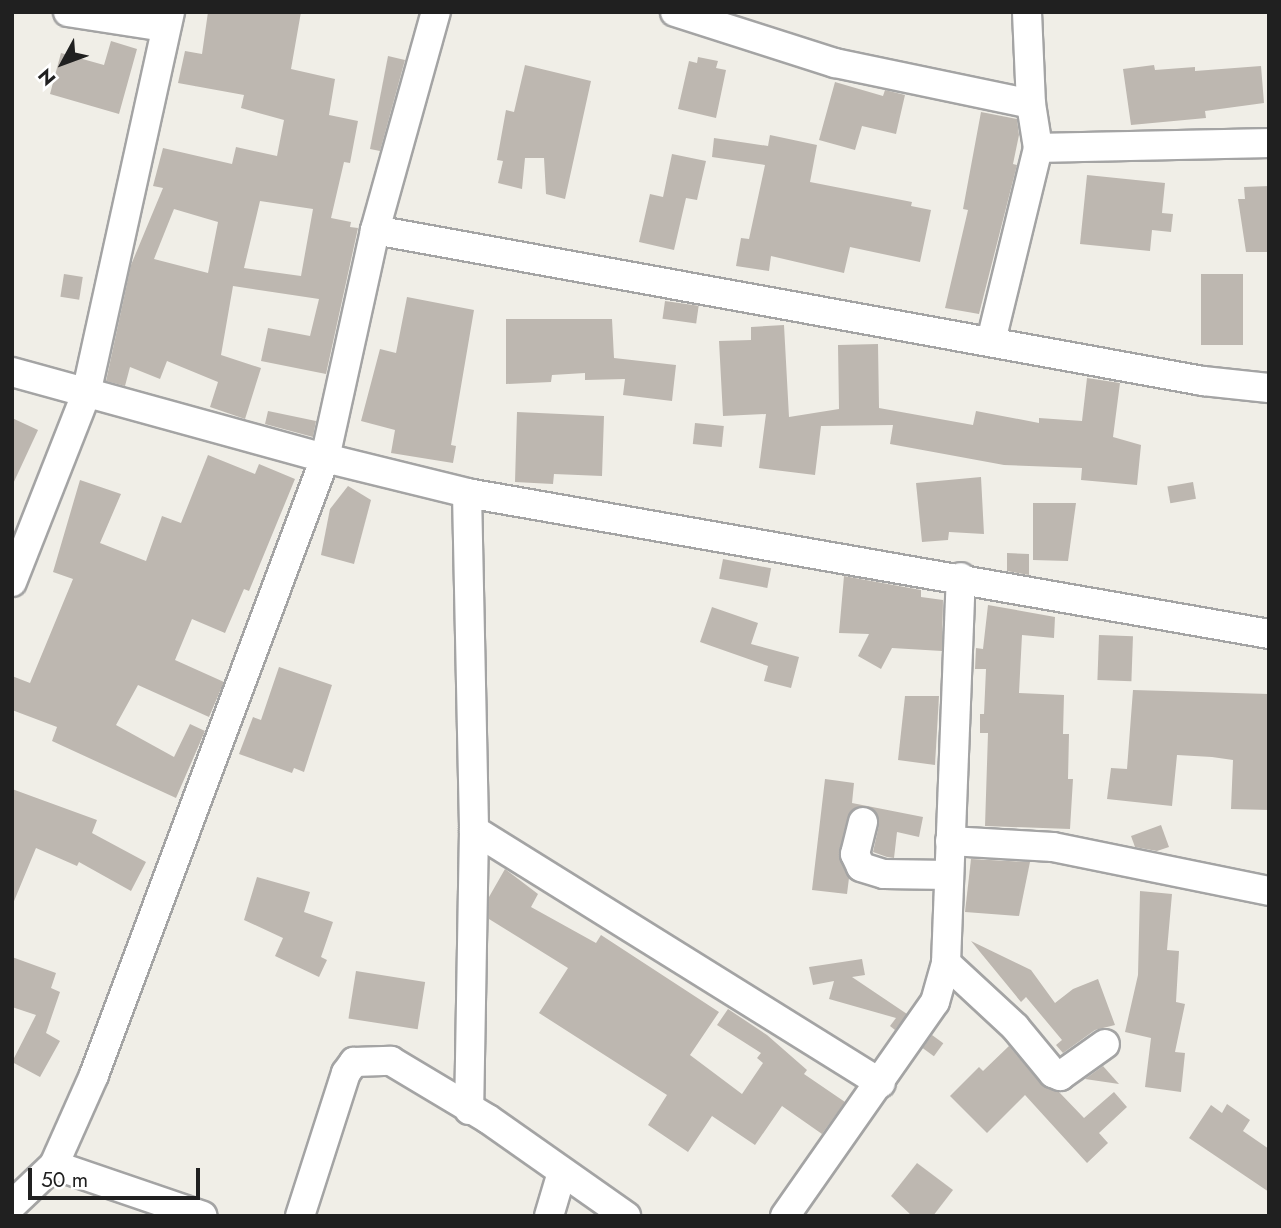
<!DOCTYPE html>
<style>
body{margin:0}
#map{position:relative;width:1281px;height:1228px;overflow:hidden;background:#f0eee7;font-family:Jost,sans-serif}
div>[style]{position:absolute}
[style*='--x']{left:calc(var(--x)*1px);top:calc(var(--y)*1px);width:calc(var(--w)*1px);rotate:calc(var(--a)*1deg)}
.building>*{inset:0;background:#bdb7b0;transform-origin:0 0}
.roads{filter:drop-shadow(2px 0 #a4a4a4) drop-shadow(-2px 0 #a4a4a4) drop-shadow(0 2px #a4a4a4) drop-shadow(0 -2px #a4a4a4)}
.street>*{height:28px;margin:-14px;padding:0 14px;transform-origin:14px;border-radius:14px;background:#fff}
span{translate:-50% -50%;white-space:nowrap;text-align:center;line-height:1.15;-webkit-text-stroke:5px #fff;paint-order:stroke}
.frame{position:absolute;inset:0;border:14px solid #202020;pointer-events:none}
.north{position:absolute;left:28px;top:28px;width:70px;height:70px;-webkit-text-stroke:5px #fff;paint-order:stroke;rotate:229deg;font-size:19px;font-weight:700;line-height:28px;text-align:center;color:#202020}
.north::after{content:'';display:block;margin:auto;width:24px;height:32px;background:#202020;clip-path:polygon(50% 0,100% 100%,50% 72%,0 100%)}
.scale{position:absolute;left:28px;top:1168px;width:172px;height:32px;box-sizing:border-box;border:4px solid #202020;border-top:0;padding-left:9px;font-size:21px;line-height:24px;white-space:nowrap;color:#202020;-webkit-text-stroke:5px #fff;paint-order:stroke}
</style>
<div id="map">
<div class="building">
<i style="clip-path:polygon(evenodd,208px 12px,301px 12px,291px 69px,335px 79px,329px 115px,358px 121px,350px 163px,344px 162px,331px 218px,351px 222px,350px 227px,358px 228px,326px 374px,261px 361px,268px 328px,310px 336px,319px 299px,233px 286px,221px 355px,261px 368px,245px 419px,210px 407px,218px 382px,167px 361px,160px 379px,130px 367px,125px 386px,106px 381px,131px 265px,163px 188px,153px 186px,163px 148px,232px 164px,236px 147px,277px 156px,284px 120px,241px 108px,244px 95px,178px 83px,185px 51px,202px 54px,208px 12px,260px 201px,313px 209px,301px 276px,244px 268px,260px 201px,208px 12px,174px 209px,218px 222px,208px 273px,154px 259px,174px 209px)"></i>
<i style="clip-path:polygon(111px 41px,137px 49px,119px 114px,50px 94px,61px 53px,104px 65px)"></i>
<i style="clip-path:polygon(388px 56px,405px 60px,380px 151px,370px 149px)"></i>
<i style="clip-path:polygon(698px 57px,718px 61px,716px 68px,726px 70px,716px 118px,678px 109px,689px 61px,697px 63px)"></i>
<i style="clip-path:polygon(525px 65px,591px 81px,565px 199px,546px 194px,544px 158px,525px 158px,522px 189px,498px 183px,503px 161px,497px 160px,506px 110px,514px 112px)"></i>
<i style="clip-path:polygon(1154px 65px,1155px 70px,1195px 67px,1195px 71px,1261px 66px,1264px 103px,1205px 111px,1206px 118px,1131px 125px,1123px 69px)"></i>
<i style="clip-path:polygon(835px 82px,883px 96px,885px 90px,905px 95px,896px 134px,862px 126px,855px 150px,819px 140px)"></i>
<i style="clip-path:polygon(981px 112px,1017px 119px,1019px 135px,1013px 164px,1017px 165px,979px 314px,945px 308px,968px 210px,963px 209px)"></i>
<i style="clip-path:polygon(770px 135px,817px 145px,810px 182px,912px 202px,911px 206px,931px 210px,920px 262px,850px 247px,844px 273px,771px 256px,769px 271px,736px 266px,741px 238px,749px 239px,765px 165px,712px 157px,714px 138px,768px 146px)"></i>
<i style="clip-path:polygon(672px 154px,706px 161px,697px 200px,686px 198px,674px 250px,639px 242px,650px 194px,663px 197px)"></i>
<i style="clip-path:polygon(1087px 175px,1165px 183px,1162px 213px,1173px 214px,1171px 232px,1152px 230px,1150px 251px,1080px 244px)"></i>
<i style="clip-path:polygon(1269px 186px,1269px 252px,1246px 252px,1238px 199px,1245px 199px,1244px 187px)"></i>
<i style="left:64px;top:274px;width:19px;height:23px;rotate:9deg"></i>
<i style="left:1201px;top:274px;width:42px;height:71px"></i>
<i style="clip-path:polygon(407px 297px,474px 310px,451px 445px,456px 446px,453px 463px,391px 453px,395px 430px,361px 421px,380px 349px,396px 353px)"></i>
<i style="left:665px;top:301px;width:34px;height:18px;rotate:8deg"></i>
<i style="clip-path:polygon(506px 319px,612px 319px,614px 358px,676px 365px,672px 401px,623px 395px,625px 379px,585px 380px,585px 373px,552px 375px,551px 382px,506px 384px)"></i>
<i style="clip-path:polygon(784px 325px,789px 417px,839px 409px,838px 345px,878px 344px,879px 408px,973px 425px,976px 411px,1039px 423px,1039px 418px,1082px 421px,1087px 378px,1120px 383px,1113px 437px,1141px 445px,1137px 485px,1081px 480px,1082px 468px,1004px 465px,890px 444px,893px 425px,821px 426px,815px 475px,759px 468px,766px 414px,723px 416px,719px 341px,751px 340px,751px 327px)"></i>
<i style="clip-path:polygon(268px 411px,316px 421px,313px 437px,265px 424px)"></i>
<i style="clip-path:polygon(517px 412px,604px 416px,602px 476px,554px 474px,553px 484px,515px 482px)"></i>
<i style="clip-path:polygon(12px 418px,38px 430px,12px 486px)"></i>
<i style="left:695px;top:423px;width:29px;height:21px;rotate:6deg"></i>
<i style="clip-path:polygon(208px 455px,255px 474px,259px 464px,295px 479px,249px 591px,244px 589px,225px 633px,192px 619px,175px 660px,224px 682px,209px 717px,138px 685px,116px 725px,174px 757px,190px 724px,205px 731px,176px 798px,52px 741px,57px 727px,12px 710px,12px 676px,30px 683px,73px 579px,53px 572px,80px 480px,121px 494px,100px 543px,146px 561px,162px 516px,181px 523px)"></i>
<i style="clip-path:polygon(981px 477px,984px 534px,949px 532px,948px 540px,922px 542px,916px 483px)"></i>
<i style="left:1193px;top:482px;width:17px;height:26px;rotate:80deg"></i>
<i style="clip-path:polygon(348px 486px,371px 500px,354px 564px,321px 555px,330px 509px)"></i>
<i style="clip-path:polygon(1033px 503px,1076px 503px,1068px 561px,1033px 560px)"></i>
<i style="clip-path:polygon(1007px 553px,1029px 554px,1029px 575px,1007px 571px)"></i>
<i style="left:723px;top:559px;width:49px;height:20px;rotate:11deg"></i>
<i style="clip-path:polygon(844px 576px,921px 590px,921px 597px,943px 600px,942px 651px,892px 648px,881px 669px,858px 656px,869px 634px,839px 633px)"></i>
<i style="clip-path:polygon(988px 605px,1055px 617px,1054px 638px,1022px 635px,1019px 693px,1064px 695px,1063px 734px,1069px 734px,1068px 779px,1073px 779px,1070px 829px,985px 826px,988px 733px,980px 733px,980px 714px,984px 714px,986px 669px,975px 669px,976px 648px,983px 649px)"></i>
<i style="clip-path:polygon(712px 607px,758px 623px,751px 644px,799px 657px,791px 688px,764px 681px,768px 666px,700px 642px)"></i>
<i style="left:1099px;top:635px;width:34px;height:45px;rotate:2deg"></i>
<i style="clip-path:polygon(279px 667px,332px 685px,304px 772px,294px 768px,292px 773px,239px 754px,253px 717px,261px 720px)"></i>
<i style="clip-path:polygon(1133px 690px,1269px 694px,1269px 810px,1231px 809px,1233px 760px,1212px 757px,1177px 755px,1172px 806px,1107px 799px,1111px 768px,1127px 769px)"></i>
<i style="clip-path:polygon(905px 696px,939px 696px,935px 765px,898px 760px)"></i>
<i style="clip-path:polygon(825px 779px,854px 783px,852px 803px,923px 817px,919px 837px,897px 832px,894px 858px,887px 857px,873px 852px,879px 825px,875px 811px,866px 806px,852px 810px,839px 851px,849px 878px,847px 894px,812px 890px)"></i>
<i style="clip-path:polygon(12px 789px,97px 820px,92px 833px,146px 862px,131px 891px,79px 862px,77px 866px,36px 848px,12px 906px)"></i>
<i style="clip-path:polygon(1161px 825px,1169px 847px,1157px 851px,1135px 847px,1131px 836px)"></i>
<i style="clip-path:polygon(971px 859px,1030px 862px,1019px 916px,965px 912px)"></i>
<i style="clip-path:polygon(505px 869px,538px 894px,531px 907px,596px 943px,601px 935px,719px 1012px,690px 1055px,742px 1094px,763px 1063px,757px 1058px,761px 1053px,717px 1025px,728px 1009px,767px 1035px,807px 1070px,804px 1074px,845px 1102px,822px 1134px,782px 1106px,755px 1145px,712px 1116px,688px 1152px,648px 1125px,667px 1095px,539px 1013px,568px 968px,489px 919px,489px 897px)"></i>
<i style="clip-path:polygon(257px 877px,310px 892px,304px 912px,333px 922px,321px 957px,327px 960px,319px 977px,275px 956px,283px 938px,244px 920px)"></i>
<i style="clip-path:polygon(1140px 891px,1172px 894px,1167px 950px,1179px 951px,1176px 1002px,1185px 1004px,1175px 1052px,1185px 1053px,1181px 1092px,1145px 1087px,1151px 1038px,1125px 1032px,1138px 975px)"></i>
<i style="clip-path:polygon(971px 941px,1031px 970px,1055px 1003px,1073px 989px,1098px 979px,1115px 1025px,1095px 1030px,1063px 1053px,1056px 1045px,1062px 1040px,1026px 997px,1021px 1002px)"></i>
<i style="clip-path:polygon(12px 957px,56px 973px,51px 988px,60px 992px,46px 1033px,60px 1041px,40px 1077px,12px 1062px,36px 1015px,12px 1007px)"></i>
<i style="clip-path:polygon(862px 959px,865px 975px,852px 977px,907px 1014px,895px 1030px,890px 1026px,896px 1018px,829px 999px,834px 981px,813px 985px,809px 967px)"></i>
<i style="left:356px;top:971px;width:70px;height:48px;rotate:9deg"></i>
<i style="left:932px;top:1035px;width:14px;height:16px;rotate:36deg"></i>
<i style="clip-path:polygon(1009px 1046px,1041px 1084px,1059px 1092px,1084px 1118px,1114px 1092px,1127px 1107px,1099px 1133px,1108px 1143px,1087px 1163px,1025px 1095px,987px 1133px,950px 1096px,979px 1067px,983px 1071px)"></i>
<i style="clip-path:polygon(1103px 1066px,1119px 1084px,1085px 1079px)"></i>
<i style="clip-path:polygon(1227px 1104px,1250px 1120px,1243px 1131px,1269px 1149px,1269px 1192px,1189px 1138px,1211px 1105px,1222px 1113px)"></i>
<i style="clip-path:polygon(917px 1163px,953px 1190px,933px 1216px,912px 1216px,891px 1196px)"></i>
</div>
<div class="roads">
<div class="street">
<i style="--x:68;--y:12;--w:98;--a:8.8"></i>
<i style="--x:675;--y:12;--w:168;--a:17.7"></i>
<i style="--x:835;--y:63;--w:200;--a:11.8"></i>
<i style="--x:1038;--y:148;--w:231;--a:-1.2"></i>
<i style="--x:375;--y:230;--w:842;--a:10.34"></i>
<i style="--x:1203;--y:381;--w:66;--a:6.1"></i>
<i style="--x:991;--y:341;--w:199;--a:-76.3"></i>
<i style="--x:1038;--y:148;--w:45;--a:-99"></i>
<i style="--x:1031;--y:104;--w:92;--a:-92.5"></i>
<i style="--x:12;--y:372;--w:325;--a:15.4"></i>
<i style="--x:325;--y:458;--w:233;--a:-77.6"></i>
<i style="--x:375;--y:230;--w:226;--a:-74.4"></i>
<i style="--x:467;--y:493;--w:337;--a:88.8"></i>
<i style="--x:474;--y:830;--w:280;--a:91"></i>
<i style="--x:12;--y:582;--w:202;--a:-68.5"></i>
<i style="--x:86;--y:394;--w:391;--a:-77.6"></i>
<i style="--x:863;--y:822;--w:33;--a:104"></i>
<i style="--x:855;--y:854;--w:14;--a:65"></i>
<i style="--x:861;--y:867;--w:24;--a:17"></i>
<i style="--x:884;--y:874;--w:65;--a:0.9"></i>
<i style="--x:474;--y:830;--w:479;--a:31.9"></i>
<i style="--x:950;--y:841;--w:103;--a:3.3"></i>
<i style="--x:1053;--y:847;--w:220;--a:11.5"></i>
<i style="--x:946;--y:963;--w:94;--a:42.8"></i>
<i style="--x:1015;--y:1027;--w:60;--a:50.4"></i>
<i style="--x:1053;--y:1073;--w:8;--a:23"></i>
<i style="--x:1060;--y:1076;--w:55;--a:-35.4"></i>
<i style="--x:54;--y:1165;--w:157;--a:18.9"></i>
<i style="--x:12;--y:1205;--w:58;--a:-43.6"></i>
<i style="--x:54;--y:1165;--w:98;--a:-66"></i>
<i style="--x:94;--y:1075;--w:659;--a:-69.47"></i>
<i style="--x:325;--y:458;--w:146;--a:13.8"></i>
<i style="--x:467;--y:493;--w:814;--a:9.97"></i>
<i style="--x:300;--y:1216;--w:150;--a:-72.2"></i>
<i style="--x:346;--y:1073;--w:14;--a:-54"></i>
<i style="--x:354;--y:1062;--w:37;--a:-2"></i>
<i style="--x:391;--y:1061;--w:113;--a:30.9"></i>
<i style="--x:488;--y:1119;--w:169;--a:35.1"></i>
<i style="--x:549;--y:1216;--w:46;--a:-73.5"></i>
<i style="--x:785;--y:1216;--w:261;--a:-55"></i>
<i style="--x:935;--y:1002;--w:41;--a:-74.2"></i>
<i style="--x:946;--y:963;--w:386;--a:-87.8"></i>
</div>
</div>
<div class="frame"></div>
<div class="north">N</div>
<div class="scale">50 m</div>
</div>
